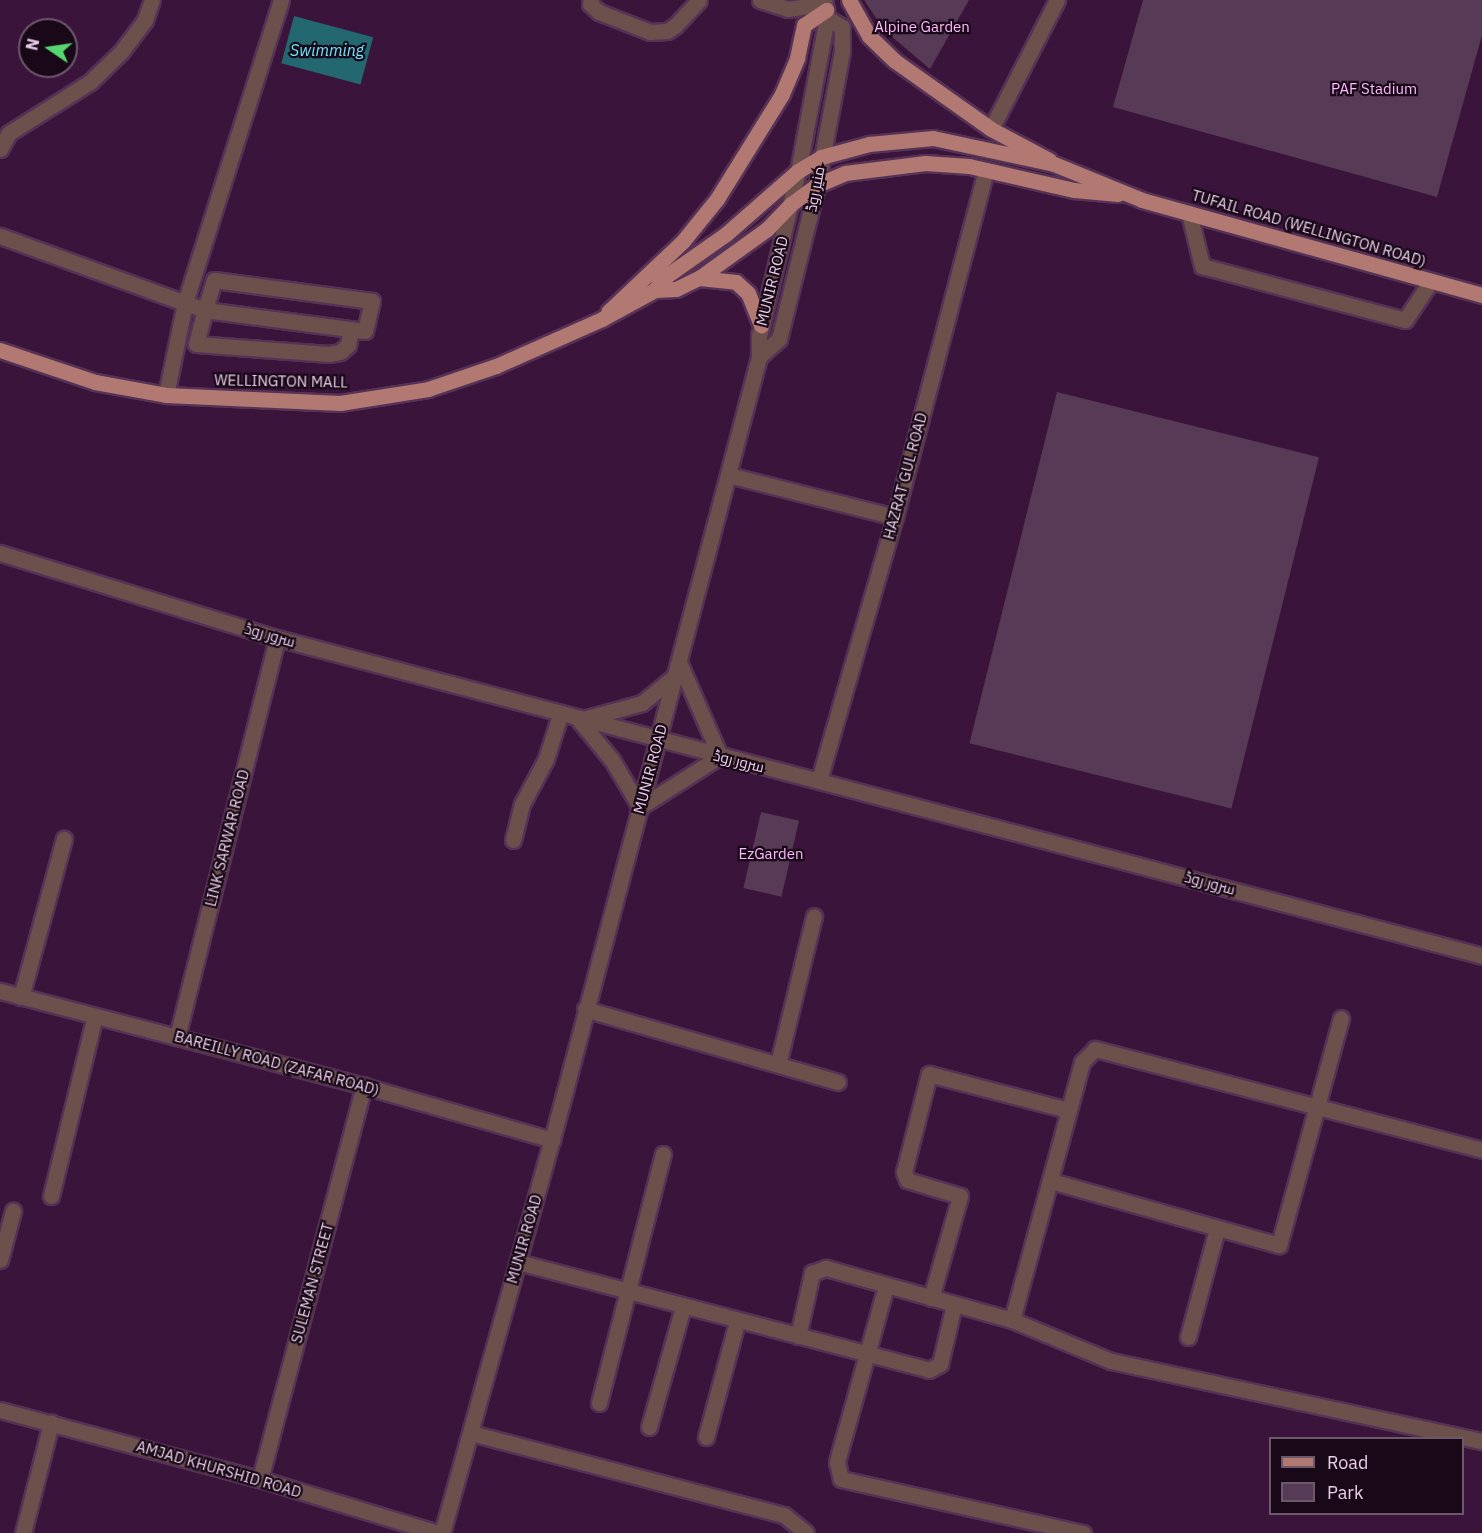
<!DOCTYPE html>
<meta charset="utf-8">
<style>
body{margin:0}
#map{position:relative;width:1482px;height:1533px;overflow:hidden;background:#3a143a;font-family:"IBM Plex Sans",Cairo,sans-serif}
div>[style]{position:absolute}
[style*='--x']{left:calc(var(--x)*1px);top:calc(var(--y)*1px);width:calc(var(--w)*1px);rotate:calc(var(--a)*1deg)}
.green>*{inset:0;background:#573a56;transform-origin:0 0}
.water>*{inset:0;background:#236770;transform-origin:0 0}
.roads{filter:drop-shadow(2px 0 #563256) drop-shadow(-2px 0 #563256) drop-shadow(0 2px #563256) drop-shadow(0 -2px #563256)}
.minor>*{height:15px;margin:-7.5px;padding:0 7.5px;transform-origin:7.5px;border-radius:7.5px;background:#6c504c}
.major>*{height:15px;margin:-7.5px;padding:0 7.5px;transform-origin:7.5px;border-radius:7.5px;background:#b27972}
span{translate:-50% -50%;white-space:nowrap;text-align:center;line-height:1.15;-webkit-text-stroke:4.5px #180818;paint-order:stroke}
.park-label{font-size:15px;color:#ffbafc}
.street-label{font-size:15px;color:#e9d0e7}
.water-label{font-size:16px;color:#69e9fb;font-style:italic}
.legend{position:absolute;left:1269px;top:1437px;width:195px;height:78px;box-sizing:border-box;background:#180818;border:2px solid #6c586b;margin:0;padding:8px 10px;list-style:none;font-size:18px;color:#e9d0e7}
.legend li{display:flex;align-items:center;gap:12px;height:30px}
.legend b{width:30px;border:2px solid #6c586b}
.north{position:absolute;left:18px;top:18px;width:60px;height:60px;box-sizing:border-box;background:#180818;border:2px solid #6c586b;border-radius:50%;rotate:283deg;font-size:16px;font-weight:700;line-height:24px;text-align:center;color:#e9d0e7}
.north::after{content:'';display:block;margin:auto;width:21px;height:27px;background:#56d671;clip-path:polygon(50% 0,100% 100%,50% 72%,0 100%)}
</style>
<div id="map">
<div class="green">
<i style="clip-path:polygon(864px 0,969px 0,930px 69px,884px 30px)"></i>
<i style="clip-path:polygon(1143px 0,1482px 0,1482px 35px,1437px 197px,1113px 107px)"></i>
<i style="left:1057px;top:392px;width:270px;height:362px;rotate:14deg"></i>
<i style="left:761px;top:812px;width:39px;height:78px;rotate:13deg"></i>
</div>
<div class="water">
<i style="left:294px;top:16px;width:82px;height:49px;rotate:15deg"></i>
</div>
<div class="roads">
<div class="minor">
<i style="--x:281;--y:0;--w:318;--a:107.6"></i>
<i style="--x:185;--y:303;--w:21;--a:19"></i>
<i style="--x:205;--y:310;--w:161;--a:7.5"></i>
<i style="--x:365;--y:331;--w:31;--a:-77"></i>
<i style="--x:372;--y:301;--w:159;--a:-172.4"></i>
<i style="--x:214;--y:280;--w:31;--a:107"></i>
<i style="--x:205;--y:310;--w:35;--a:105"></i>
<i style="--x:196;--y:344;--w:133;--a:4.3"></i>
<i style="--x:329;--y:354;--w:11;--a:-10"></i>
<i style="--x:340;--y:352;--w:11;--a:-41"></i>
<i style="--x:348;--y:345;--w:15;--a:-79"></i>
<i style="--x:591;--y:0;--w:4;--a:104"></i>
<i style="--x:590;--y:4;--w:12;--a:42"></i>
<i style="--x:599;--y:12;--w:55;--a:21.4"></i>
<i style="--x:650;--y:32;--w:17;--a:-3"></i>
<i style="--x:667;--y:31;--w:9;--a:-32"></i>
<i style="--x:675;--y:26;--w:35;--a:-47"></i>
<i style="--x:760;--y:0;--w:29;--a:18"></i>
<i style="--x:788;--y:9;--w:36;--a:-8"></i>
<i style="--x:991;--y:129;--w:145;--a:-62.9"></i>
<i style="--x:0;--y:149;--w:18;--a:-61"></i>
<i style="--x:9;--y:133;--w:96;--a:-32.2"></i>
<i style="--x:90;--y:82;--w:43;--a:-44.1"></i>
<i style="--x:121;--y:52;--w:40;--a:-53"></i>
<i style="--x:145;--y:20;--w:21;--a:-71"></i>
<i style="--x:1189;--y:213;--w:55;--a:76.2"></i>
<i style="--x:1202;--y:266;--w:210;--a:14.9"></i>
<i style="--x:1405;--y:320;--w:47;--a:-56.3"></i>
<i style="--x:0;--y:236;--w:197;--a:19.9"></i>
<i style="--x:185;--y:303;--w:94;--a:101.7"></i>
<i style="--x:759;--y:357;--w:27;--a:-42"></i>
<i style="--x:779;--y:339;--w:159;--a:-76.1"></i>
<i style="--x:817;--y:185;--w:136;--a:-79.4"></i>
<i style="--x:842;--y:51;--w:24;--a:-90"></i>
<i style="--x:842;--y:27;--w:17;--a:-149"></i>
<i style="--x:729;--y:475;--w:171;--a:14.2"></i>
<i style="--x:0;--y:553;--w:290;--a:17.1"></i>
<i style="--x:277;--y:638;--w:1246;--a:14.78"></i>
<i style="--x:675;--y:676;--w:43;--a:140.7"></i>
<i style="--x:642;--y:703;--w:65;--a:164.9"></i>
<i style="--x:579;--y:720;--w:52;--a:50.5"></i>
<i style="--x:612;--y:760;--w:55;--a:59.2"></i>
<i style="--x:640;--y:807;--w:95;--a:-32.5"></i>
<i style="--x:720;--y:756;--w:103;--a:-113.6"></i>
<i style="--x:819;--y:780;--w:274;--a:-73.9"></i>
<i style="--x:895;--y:517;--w:358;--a:-75.3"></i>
<i style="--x:513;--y:840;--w:37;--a:-76"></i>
<i style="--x:522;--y:804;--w:51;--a:-61.9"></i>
<i style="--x:546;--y:759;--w:46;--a:-72.3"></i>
<i style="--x:0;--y:991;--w:376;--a:14.6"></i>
<i style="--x:364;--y:1086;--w:196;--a:16"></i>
<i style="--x:21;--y:997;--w:164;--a:-74.8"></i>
<i style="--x:585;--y:1009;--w:263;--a:16.1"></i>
<i style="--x:177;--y:1037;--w:411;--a:-75.9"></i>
<i style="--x:778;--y:1064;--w:152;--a:-76.3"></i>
<i style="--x:1051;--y:1181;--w:237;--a:15.7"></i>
<i style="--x:1279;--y:1245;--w:235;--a:-74.7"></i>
<i style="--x:51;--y:1196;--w:185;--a:-76.3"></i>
<i style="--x:0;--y:1260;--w:51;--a:-75.1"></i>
<i style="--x:518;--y:1262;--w:425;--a:14.7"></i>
<i style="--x:929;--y:1370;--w:13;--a:-29"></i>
<i style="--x:940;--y:1364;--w:61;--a:-76.7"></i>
<i style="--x:886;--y:1286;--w:183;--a:105.6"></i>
<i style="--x:837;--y:1462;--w:17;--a:77"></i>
<i style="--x:841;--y:1479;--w:248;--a:12.6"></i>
<i style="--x:931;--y:1298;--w:106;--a:-74.1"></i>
<i style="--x:960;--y:1196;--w:55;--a:-163.2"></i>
<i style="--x:907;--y:1180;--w:9;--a:-111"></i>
<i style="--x:904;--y:1172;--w:101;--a:-75.7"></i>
<i style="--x:929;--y:1074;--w:144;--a:14.5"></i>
<i style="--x:1012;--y:1320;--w:267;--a:-74.8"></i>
<i style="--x:1082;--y:1062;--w:18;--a:-45"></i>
<i style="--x:1095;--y:1049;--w:400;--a:14.6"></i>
<i style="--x:798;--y:1336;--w:65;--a:-77.5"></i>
<i style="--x:812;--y:1273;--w:15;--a:-20"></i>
<i style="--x:826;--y:1268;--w:193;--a:15.6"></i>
<i style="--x:1012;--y:1320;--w:107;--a:22.5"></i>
<i style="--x:1111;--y:1361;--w:380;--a:12.2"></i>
<i style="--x:1188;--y:1337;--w:112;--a:-75"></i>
<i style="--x:599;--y:1403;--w:257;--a:-75.6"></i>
<i style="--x:0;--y:1410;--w:269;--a:14.9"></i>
<i style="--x:260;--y:1479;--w:186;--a:16.9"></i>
<i style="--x:649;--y:1427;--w:125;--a:-74.2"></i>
<i style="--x:471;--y:1433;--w:324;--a:14.7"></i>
<i style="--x:784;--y:1515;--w:28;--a:39"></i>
<i style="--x:706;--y:1437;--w:119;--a:-74.9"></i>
<i style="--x:260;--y:1479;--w:407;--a:-75.2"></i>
<i style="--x:23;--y:1533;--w:114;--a:-75.7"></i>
<i style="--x:442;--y:1533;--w:408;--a:-74.4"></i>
<i style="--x:552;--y:1140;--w:810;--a:-75.19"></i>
<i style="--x:759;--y:357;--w:21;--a:-90"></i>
<i style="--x:759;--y:336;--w:170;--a:-76.7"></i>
<i style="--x:798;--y:171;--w:156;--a:-79.3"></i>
<i style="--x:827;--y:18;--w:18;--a:-99"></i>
</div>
<div class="major">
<i style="--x:849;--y:0;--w:41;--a:60.9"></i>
<i style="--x:869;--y:36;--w:36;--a:44"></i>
<i style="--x:895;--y:61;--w:118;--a:35.3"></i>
<i style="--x:991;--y:129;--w:66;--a:28.1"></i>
<i style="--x:699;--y:278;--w:37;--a:6"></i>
<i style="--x:736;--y:282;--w:16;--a:43"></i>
<i style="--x:748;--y:293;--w:35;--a:68"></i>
<i style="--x:655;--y:290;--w:21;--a:-3"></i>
<i style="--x:676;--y:289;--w:25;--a:-26"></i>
<i style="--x:699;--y:278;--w:84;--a:-35.8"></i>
<i style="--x:767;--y:229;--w:35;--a:-46"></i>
<i style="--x:791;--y:204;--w:32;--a:-36"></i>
<i style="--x:817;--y:185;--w:30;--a:-23"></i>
<i style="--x:845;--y:173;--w:81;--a:-7.1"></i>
<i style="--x:925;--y:163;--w:44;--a:3.9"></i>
<i style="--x:969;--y:166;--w:108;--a:12.9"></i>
<i style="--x:1074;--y:190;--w:44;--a:5.2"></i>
<i style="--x:608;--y:312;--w:103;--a:-43.4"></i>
<i style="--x:683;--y:241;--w:54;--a:-51"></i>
<i style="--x:717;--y:199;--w:123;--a:-58.2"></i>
<i style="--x:782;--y:94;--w:39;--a:-67"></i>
<i style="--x:797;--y:58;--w:34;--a:-78"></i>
<i style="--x:804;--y:25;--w:27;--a:-34"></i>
<i style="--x:0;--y:350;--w:100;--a:18.6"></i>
<i style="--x:95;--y:382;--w:72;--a:10.4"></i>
<i style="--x:166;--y:395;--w:174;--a:2.6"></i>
<i style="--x:340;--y:403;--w:89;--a:-9"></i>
<i style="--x:428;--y:389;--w:72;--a:-18.7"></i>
<i style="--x:496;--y:366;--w:116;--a:-23.9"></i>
<i style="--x:602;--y:319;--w:60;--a:-28.7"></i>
<i style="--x:655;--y:290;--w:13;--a:-58"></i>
<i style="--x:662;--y:279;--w:78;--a:-35.1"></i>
<i style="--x:726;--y:234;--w:96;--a:-41.2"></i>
<i style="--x:798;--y:171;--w:27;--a:-31"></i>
<i style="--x:821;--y:157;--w:50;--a:-15.2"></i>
<i style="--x:869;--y:144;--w:64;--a:-5.4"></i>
<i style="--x:933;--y:138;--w:124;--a:12.1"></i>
<i style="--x:1054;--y:164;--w:95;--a:22.2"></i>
<i style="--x:1142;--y:200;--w:353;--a:15.6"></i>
</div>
</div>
<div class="park-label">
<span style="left:922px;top:27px">Alpine Garden</span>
<span style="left:1374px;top:89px">PAF Stadium</span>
<span style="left:771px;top:854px">EzGarden</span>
</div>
<div class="street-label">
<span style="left:815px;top:189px;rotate:-79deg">منیر روڈ</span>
<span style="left:1309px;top:228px;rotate:16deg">TUFAIL ROAD (WELLINGTON ROAD)</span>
<span style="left:772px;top:281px;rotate:-76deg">MUNIR ROAD</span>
<span style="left:281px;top:381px;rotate:1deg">WELLINGTON MALL</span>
<span style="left:905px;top:476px;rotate:-75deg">HAZRAT GUL ROAD</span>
<span style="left:270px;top:635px;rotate:16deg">سرور روڈ</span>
<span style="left:739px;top:761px;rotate:14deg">سرور روڈ</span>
<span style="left:650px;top:769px;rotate:-75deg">MUNIR ROAD</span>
<span style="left:227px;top:838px;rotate:-76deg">LINK SARWAR ROAD</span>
<span style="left:1210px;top:883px;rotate:15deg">سرور روڈ</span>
<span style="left:277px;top:1063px;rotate:15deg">BAREILLY ROAD (ZAFAR ROAD)</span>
<span style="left:524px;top:1239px;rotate:-74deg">MUNIR ROAD</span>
<span style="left:312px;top:1283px;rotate:-75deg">SULEMAN STREET</span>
<span style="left:219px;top:1469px;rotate:16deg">AMJAD KHURSHID ROAD</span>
</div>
<div class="water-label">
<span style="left:327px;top:50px">Swimming</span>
</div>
<ul class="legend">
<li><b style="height:8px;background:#b27972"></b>Road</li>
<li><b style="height:16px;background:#573a56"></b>Park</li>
</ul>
<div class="north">N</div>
</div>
